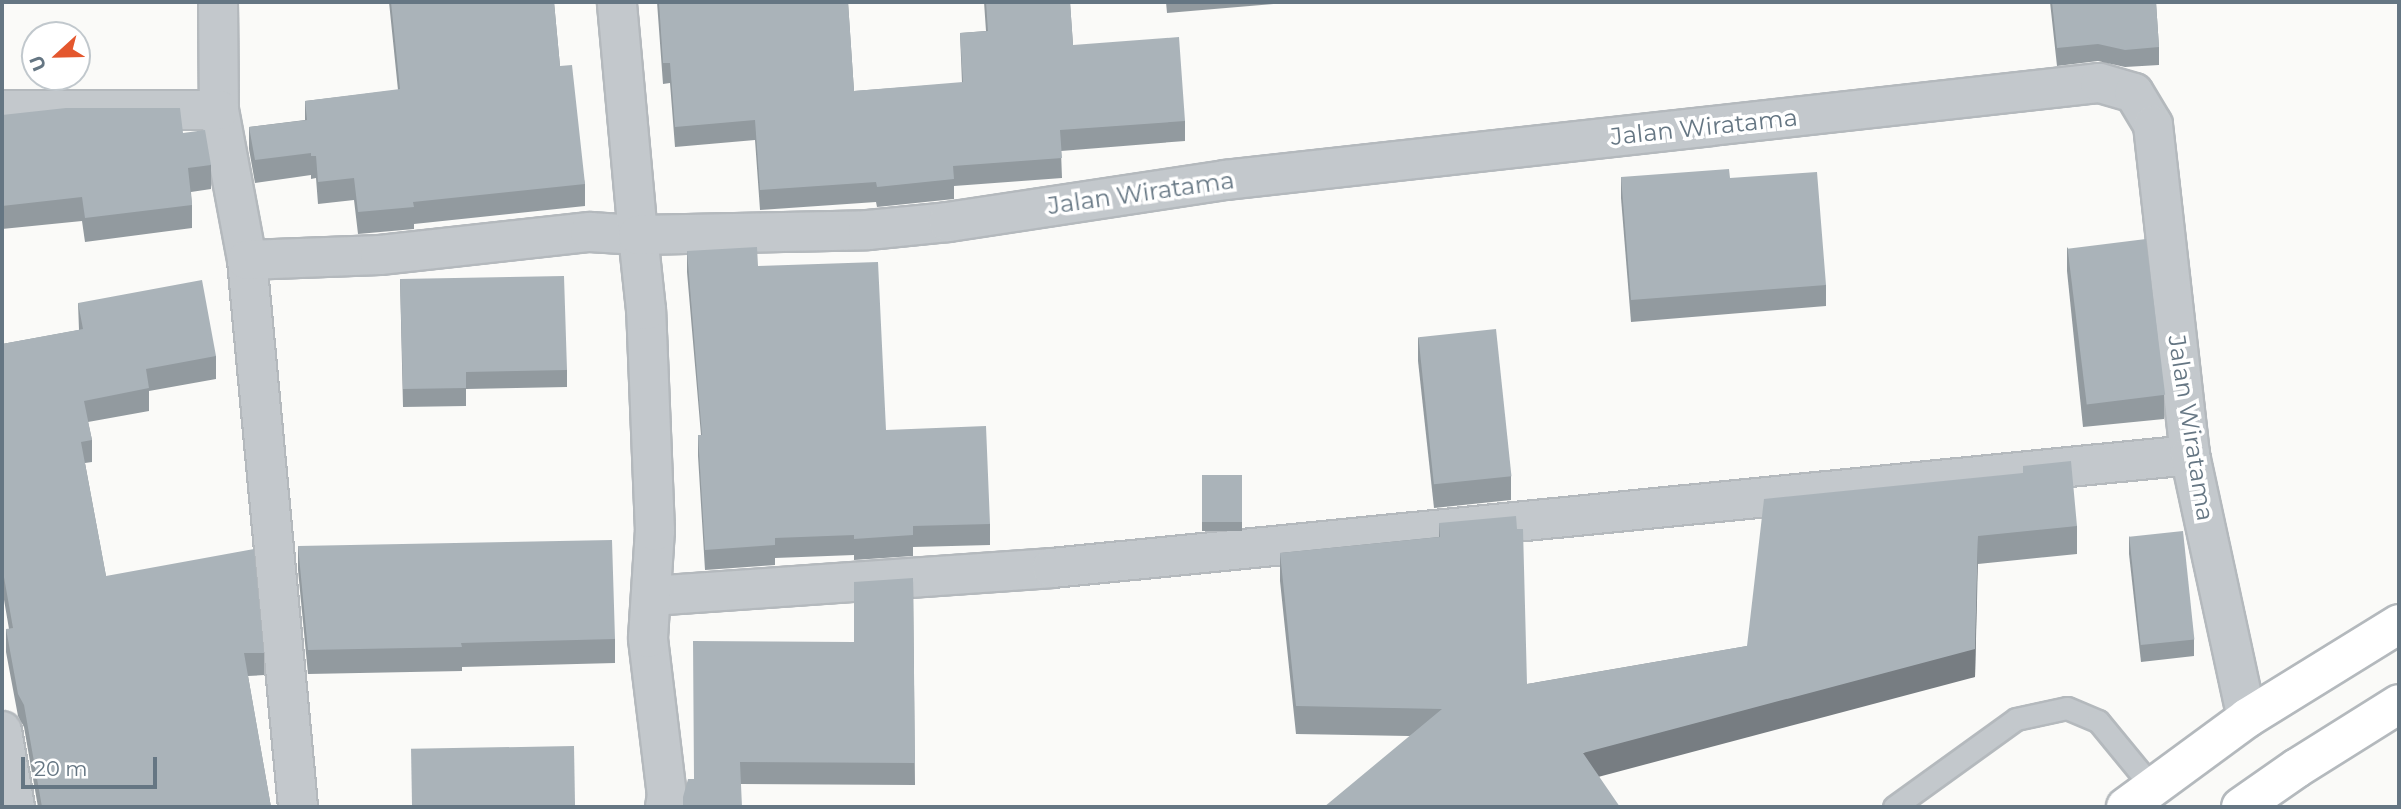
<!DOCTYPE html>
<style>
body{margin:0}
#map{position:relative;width:2401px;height:809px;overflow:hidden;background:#fafaf8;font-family:Montserrat,sans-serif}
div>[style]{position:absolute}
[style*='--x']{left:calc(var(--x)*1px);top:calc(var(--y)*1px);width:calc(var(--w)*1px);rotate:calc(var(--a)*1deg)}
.roads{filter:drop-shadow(2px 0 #b4b9bd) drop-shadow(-2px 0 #b4b9bd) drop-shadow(0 2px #b4b9bd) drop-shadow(0 -2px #b4b9bd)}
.service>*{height:21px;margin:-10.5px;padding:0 10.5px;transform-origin:10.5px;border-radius:10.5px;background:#c3c8cc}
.minor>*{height:38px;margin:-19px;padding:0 19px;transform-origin:19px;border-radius:19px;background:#c3c8cc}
.trunk>*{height:38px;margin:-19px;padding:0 19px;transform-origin:19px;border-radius:19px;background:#fff}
.wall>*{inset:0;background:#929a9f;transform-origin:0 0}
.shaded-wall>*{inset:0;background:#777d82}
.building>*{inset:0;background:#aab3b9;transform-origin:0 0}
span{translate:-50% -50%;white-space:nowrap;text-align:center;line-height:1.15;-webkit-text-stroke:7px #fff;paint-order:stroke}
.street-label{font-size:24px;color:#657683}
.frame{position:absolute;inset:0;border:4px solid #657683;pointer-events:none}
.north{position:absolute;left:21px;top:21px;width:70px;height:70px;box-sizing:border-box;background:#fff;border:2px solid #c1c8cd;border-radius:50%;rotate:248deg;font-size:19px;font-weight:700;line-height:28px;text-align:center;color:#657683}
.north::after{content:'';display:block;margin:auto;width:24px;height:32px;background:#e4572e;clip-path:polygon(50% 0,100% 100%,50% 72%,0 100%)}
.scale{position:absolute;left:21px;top:757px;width:136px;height:32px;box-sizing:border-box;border:4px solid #657683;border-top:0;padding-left:9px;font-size:21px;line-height:24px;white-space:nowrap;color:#657683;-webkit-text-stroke:5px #fff;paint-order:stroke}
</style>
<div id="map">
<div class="roads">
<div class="service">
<i style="--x:1894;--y:807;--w:150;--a:-35.8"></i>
<i style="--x:2016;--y:719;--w:52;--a:-12.2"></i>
<i style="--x:2067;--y:708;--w:34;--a:23"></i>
<i style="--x:2098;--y:721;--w:87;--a:50.6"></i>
</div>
<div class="minor">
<i style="--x:218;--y:2;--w:108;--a:89.5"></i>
<i style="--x:219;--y:110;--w:153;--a:79.4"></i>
<i style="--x:247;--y:260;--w:549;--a:84.67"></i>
<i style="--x:2;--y:110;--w:217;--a:0"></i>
<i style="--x:247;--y:260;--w:133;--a:-2.2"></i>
<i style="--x:380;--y:255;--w:211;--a:-6.3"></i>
<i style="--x:590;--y:232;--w:48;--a:3.6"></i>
<i style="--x:638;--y:235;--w:234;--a:-95.2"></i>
<i style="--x:652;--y:596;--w:401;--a:-4"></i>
<i style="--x:1052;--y:568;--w:1144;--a:-5.67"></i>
<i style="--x:2;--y:731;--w:77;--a:80.3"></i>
<i style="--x:665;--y:807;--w:11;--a:-80"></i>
<i style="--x:667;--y:796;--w:159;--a:-96.9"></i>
<i style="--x:648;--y:638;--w:107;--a:-86.3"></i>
<i style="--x:655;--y:531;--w:221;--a:-92.3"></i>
<i style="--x:646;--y:310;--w:75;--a:-96.1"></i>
<i style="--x:638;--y:235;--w:230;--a:-1.2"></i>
<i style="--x:868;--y:230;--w:80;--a:-5.7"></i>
<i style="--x:948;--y:222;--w:280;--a:-8.6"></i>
<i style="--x:1225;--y:180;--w:880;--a:-6.33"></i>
<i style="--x:2100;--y:83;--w:35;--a:16"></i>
<i style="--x:2134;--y:93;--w:37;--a:59"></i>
<i style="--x:2153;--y:125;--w:332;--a:83.6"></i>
<i style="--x:2190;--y:455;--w:269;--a:77.8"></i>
</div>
<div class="trunk">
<i style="--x:2126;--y:807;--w:150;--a:-36.3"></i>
<i style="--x:2247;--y:718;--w:179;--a:-31.7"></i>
<i style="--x:2241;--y:807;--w:68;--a:-34.9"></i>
<i style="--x:2297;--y:768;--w:120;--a:-32.1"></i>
</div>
</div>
<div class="wall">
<i style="clip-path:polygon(389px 2px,554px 2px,560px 66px,585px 184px,585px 206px,414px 224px,414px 229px,358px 234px,354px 200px,318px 204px,316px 178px,311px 179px,311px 175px,255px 183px,249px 149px,249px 127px,305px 120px,305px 101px,398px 90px)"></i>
<i style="clip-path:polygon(657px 2px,848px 2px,854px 91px,962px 83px,960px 33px,986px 31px,984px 2px,1070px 2px,1073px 45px,1185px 121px,1185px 141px,1061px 151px,1062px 178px,954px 186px,954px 199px,877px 207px,876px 202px,760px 210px,755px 140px,675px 147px,670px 83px,663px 84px)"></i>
<i style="clip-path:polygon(1166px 2px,1297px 2px,1167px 13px)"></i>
<i style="clip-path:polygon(2050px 2px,2156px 2px,2159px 47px,2159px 65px,2125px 67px,2098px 61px,2057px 66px)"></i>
<i style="clip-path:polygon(2px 115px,183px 133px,211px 165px,211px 189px,191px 192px,192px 205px,192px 228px,85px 242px,82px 221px,2px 229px)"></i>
<i style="clip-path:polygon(1621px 177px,1730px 178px,1826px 285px,1826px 306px,1631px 322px,1621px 198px)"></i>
<i style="clip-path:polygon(2067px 247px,2164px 395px,2164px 419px,2083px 427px,2067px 271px)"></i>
<i style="clip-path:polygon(687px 251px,758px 266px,886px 430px,990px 524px,990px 545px,913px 547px,913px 556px,854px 560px,854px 555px,775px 558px,775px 565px,705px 570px,698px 456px,698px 435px,701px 435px,687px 272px)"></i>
<i style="clip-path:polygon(400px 279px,567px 370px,567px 387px,466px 389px,466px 406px,403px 407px)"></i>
<i style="clip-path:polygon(78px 303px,216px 356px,216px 379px,149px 391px,149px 411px,88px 422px,92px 440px,92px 462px,85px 463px,106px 576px,264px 653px,264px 675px,248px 676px,271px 807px,38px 807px,24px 727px,18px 716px,6px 652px,6px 629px,9px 629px,2px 588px,2px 344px,79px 330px)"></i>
<i style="clip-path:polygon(1418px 337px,1511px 476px,1511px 500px,1434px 508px,1418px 361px)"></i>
<i style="clip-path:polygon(2023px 466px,2077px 526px,2077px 554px,1978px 564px,1975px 677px,1409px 736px,1296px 734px,1280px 581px,1280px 553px,1439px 537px,1439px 523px,1527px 684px,1747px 646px,2023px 473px)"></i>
<i style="left:1202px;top:475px;width:40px;height:56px"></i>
<i style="clip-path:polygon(2129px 536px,2194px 639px,2194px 656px,2141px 662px,2129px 554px)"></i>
<i style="clip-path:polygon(298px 546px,615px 639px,615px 663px,462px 667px,462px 671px,308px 674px,298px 570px)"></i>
<i style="clip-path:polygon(913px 578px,915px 785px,741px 784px,694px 779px,854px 642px)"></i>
</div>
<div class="shaded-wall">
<i style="clip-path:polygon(1978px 536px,1975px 677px,1583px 781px,1583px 753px)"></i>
</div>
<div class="building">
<i style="clip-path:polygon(391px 2px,554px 2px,560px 66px,572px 65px,585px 184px,413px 202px,414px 207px,358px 212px,354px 178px,318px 182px,316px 156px,311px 156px,311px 153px,255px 160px,249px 127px,307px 120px,305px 101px,400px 89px)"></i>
<i style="clip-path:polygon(659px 2px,848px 2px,854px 91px,963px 82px,960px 33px,988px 31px,986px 2px,1070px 2px,1073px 45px,1179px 37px,1185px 121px,1060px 130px,1062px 158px,953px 166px,954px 179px,877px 187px,876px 182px,760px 190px,755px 120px,675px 127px,670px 63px,663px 63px)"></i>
<i style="clip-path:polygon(2052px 2px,2156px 2px,2159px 47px,2125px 50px,2098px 44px,2057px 48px)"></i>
<i style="clip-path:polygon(66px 108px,180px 108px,183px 133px,205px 130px,211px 165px,188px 168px,192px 205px,85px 218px,82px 197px,2px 206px,2px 115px)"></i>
<i style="clip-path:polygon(1729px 169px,1730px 178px,1817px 172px,1826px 285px,1631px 300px,1621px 177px)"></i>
<i style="left:2146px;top:239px;width:157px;height:79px;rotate:83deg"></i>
<i style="clip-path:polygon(757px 247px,758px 266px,878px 262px,886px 430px,986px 426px,990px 524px,913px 526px,913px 535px,854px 539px,854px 535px,775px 538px,775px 545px,705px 550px,698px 435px,702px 435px,687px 251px)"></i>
<i style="clip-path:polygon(564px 276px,567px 370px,466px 372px,466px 388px,403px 389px,400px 279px)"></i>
<i style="clip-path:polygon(202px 280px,216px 356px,146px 369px,149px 388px,84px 401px,92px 440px,81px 442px,106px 576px,254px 549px,264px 653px,244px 653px,271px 807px,42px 807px,24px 705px,18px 694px,6px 629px,13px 628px,2px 566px,2px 344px,83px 329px,78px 303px)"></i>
<i style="left:1496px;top:329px;width:148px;height:78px;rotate:84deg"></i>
<i style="clip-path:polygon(2071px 461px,2077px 526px,1978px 536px,1975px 649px,1583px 753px,1620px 807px,1324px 807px,1442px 709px,1296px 706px,1280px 553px,1440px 537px,1439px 523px,1516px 516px,1517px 529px,1523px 529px,1527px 684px,1747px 646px,1764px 499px,2023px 473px,2023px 466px)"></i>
<i style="left:1202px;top:475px;width:40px;height:47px"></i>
<i style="left:2183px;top:531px;width:109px;height:54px;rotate:84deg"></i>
<i style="clip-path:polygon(612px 540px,615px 639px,461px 643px,462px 647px,308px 650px,298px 546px)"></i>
<i style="clip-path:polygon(913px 578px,915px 763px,740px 762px,742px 807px,683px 807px,683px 797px,688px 779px,694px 779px,693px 641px,854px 642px,854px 582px)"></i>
<i style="left:574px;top:746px;width:61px;height:163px;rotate:89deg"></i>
</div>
<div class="street-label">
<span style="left:1704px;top:127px;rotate:-6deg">Jalan Wiratama</span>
<span style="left:1141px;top:193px;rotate:-8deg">Jalan Wiratama</span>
<span style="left:2191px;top:428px;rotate:81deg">Jalan Wiratama</span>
</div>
<div class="frame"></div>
<div class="north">U</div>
<div class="scale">20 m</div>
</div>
